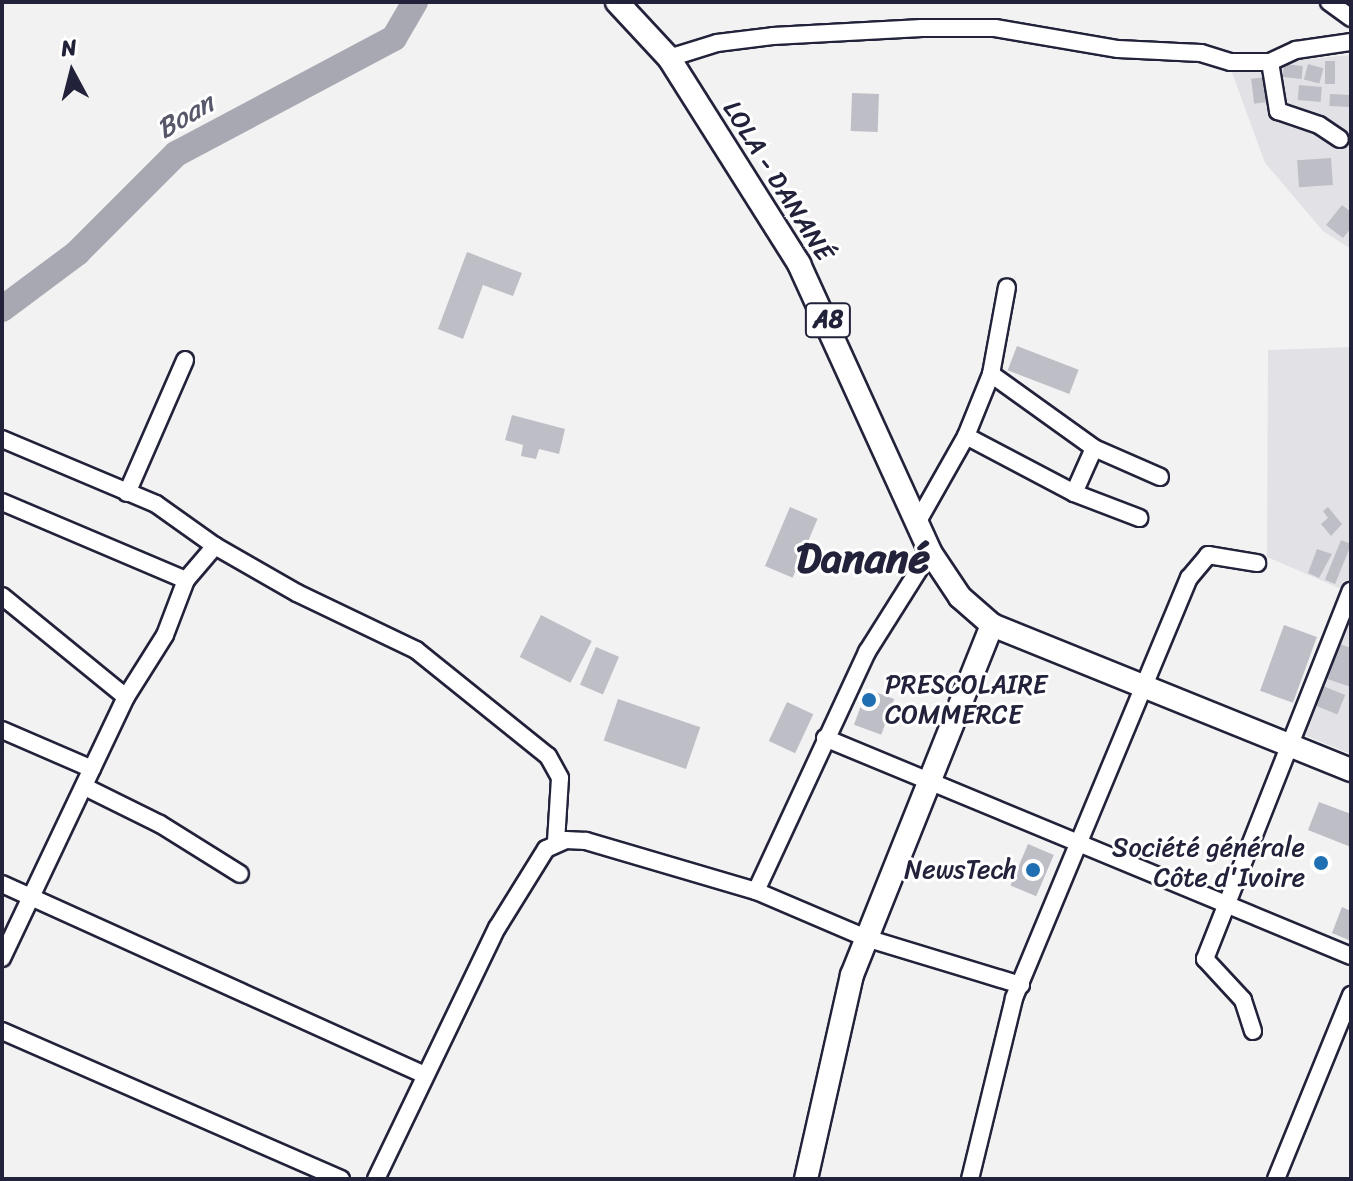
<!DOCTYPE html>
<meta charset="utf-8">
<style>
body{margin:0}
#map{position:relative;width:1353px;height:1181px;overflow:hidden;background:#f2f2f3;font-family:Sriracha,sans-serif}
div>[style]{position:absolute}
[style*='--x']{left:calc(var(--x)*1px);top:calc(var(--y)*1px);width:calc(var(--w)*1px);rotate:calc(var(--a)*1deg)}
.built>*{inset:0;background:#e2e2e6}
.river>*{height:26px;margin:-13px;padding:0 13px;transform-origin:13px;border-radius:13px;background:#a8a8b2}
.building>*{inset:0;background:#bebec6;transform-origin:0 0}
.roads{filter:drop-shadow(2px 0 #22223b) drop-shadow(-2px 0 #22223b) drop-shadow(0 2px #22223b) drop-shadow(0 -2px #22223b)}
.minor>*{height:16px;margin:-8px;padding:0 8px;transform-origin:8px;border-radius:8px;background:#fff}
.major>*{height:22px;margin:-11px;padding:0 11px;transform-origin:11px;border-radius:11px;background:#fff}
.dots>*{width:22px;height:22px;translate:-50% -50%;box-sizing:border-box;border:4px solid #fff;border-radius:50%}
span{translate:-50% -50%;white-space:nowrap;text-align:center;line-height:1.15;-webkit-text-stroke:6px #fff;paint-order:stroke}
.shield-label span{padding:2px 6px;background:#fff;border:2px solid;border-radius:6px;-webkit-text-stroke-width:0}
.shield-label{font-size:24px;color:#22223b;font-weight:700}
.street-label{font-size:26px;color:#22223b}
.poi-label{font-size:26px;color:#22223b}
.left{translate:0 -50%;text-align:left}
.right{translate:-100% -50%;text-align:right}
.water-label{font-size:28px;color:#58586b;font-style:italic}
.town-label{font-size:42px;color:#22223b;font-weight:700}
.frame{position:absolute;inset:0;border:4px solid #22223b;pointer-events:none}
.north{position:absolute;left:32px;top:32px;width:80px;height:80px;-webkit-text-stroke:6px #fff;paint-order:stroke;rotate:353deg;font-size:22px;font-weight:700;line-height:32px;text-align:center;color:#22223b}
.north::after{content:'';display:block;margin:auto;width:28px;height:36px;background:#22223b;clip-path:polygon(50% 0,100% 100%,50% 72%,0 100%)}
</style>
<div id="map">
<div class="built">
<i style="clip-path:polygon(1351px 55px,1351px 249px,1323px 231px,1265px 163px,1230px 67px)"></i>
<i style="clip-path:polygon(1351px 347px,1351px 754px,1287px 728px,1341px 589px,1267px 557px,1268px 350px)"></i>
</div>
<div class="river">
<i style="--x:2;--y:309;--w:94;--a:-36.7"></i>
<i style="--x:77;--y:253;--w:140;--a:-45"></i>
<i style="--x:176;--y:154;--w:247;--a:-28"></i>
<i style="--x:394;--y:38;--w:42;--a:-59.7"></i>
</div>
<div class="building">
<i style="left:1325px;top:61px;width:10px;height:23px"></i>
<i style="left:1284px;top:64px;width:19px;height:13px;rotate:6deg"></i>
<i style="left:1308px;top:64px;width:16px;height:16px;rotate:15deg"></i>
<i style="left:1266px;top:77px;width:25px;height:15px;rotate:83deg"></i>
<i style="left:1299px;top:85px;width:23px;height:15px;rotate:5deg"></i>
<i style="left:852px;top:93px;width:27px;height:38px;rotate:2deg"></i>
<i style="left:1330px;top:94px;width:21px;height:12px;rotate:3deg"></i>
<i style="left:1331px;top:158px;width:27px;height:34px;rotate:86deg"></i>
<i style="clip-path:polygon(1342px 205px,1351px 212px,1351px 228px,1343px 238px,1326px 225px)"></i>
<i style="clip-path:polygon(467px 252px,522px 273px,513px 296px,483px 285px,463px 339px,438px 329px)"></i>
<i style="left:1017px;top:346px;width:66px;height:26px;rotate:21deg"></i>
<i style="clip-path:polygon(512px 415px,565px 429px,559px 454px,539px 449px,536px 459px,521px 456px,523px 445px,505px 440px)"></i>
<i style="left:790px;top:507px;width:30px;height:64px;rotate:23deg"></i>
<i style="clip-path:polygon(1328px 507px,1342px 524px,1331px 536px,1321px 524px,1328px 518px,1323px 511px)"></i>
<i style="left:1341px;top:540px;width:11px;height:43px;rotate:22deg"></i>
<i style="clip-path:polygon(1317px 549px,1332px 554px,1319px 578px,1308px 573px)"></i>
<i style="left:541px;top:615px;width:57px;height:47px;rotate:27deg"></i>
<i style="left:1284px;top:625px;width:35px;height:70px;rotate:20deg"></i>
<i style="clip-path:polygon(1340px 644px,1351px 648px,1351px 687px,1327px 679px)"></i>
<i style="left:596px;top:647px;width:25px;height:41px;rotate:23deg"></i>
<i style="left:1323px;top:686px;width:24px;height:21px;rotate:22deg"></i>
<i style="left:867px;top:689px;width:29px;height:38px;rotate:20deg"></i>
<i style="left:618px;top:699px;width:87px;height:44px;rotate:19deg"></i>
<i style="left:787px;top:702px;width:29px;height:43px;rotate:25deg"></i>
<i style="clip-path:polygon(1319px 802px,1351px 814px,1351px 847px,1308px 830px)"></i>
<i style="left:1028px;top:844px;width:28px;height:45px;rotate:23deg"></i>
<i style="clip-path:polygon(1342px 907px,1351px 911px,1351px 941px,1332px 933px)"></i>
</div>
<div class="roads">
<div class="minor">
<i style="--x:1329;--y:2;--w:27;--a:36"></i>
<i style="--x:669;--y:58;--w:50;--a:-17.4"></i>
<i style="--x:717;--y:43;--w:56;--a:-7.1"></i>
<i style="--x:773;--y:36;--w:149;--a:-3.1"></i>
<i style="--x:922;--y:28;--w:73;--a:0"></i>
<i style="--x:995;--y:28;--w:125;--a:9.7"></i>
<i style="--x:1118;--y:49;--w:83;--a:2.8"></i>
<i style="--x:1201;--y:53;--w:31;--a:17"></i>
<i style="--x:1231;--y:62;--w:39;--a:0"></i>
<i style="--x:1270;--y:62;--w:29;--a:-25"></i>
<i style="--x:1296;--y:50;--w:56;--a:-8.3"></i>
<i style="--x:1270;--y:62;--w:50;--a:80.7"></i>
<i style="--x:1278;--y:111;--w:43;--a:18.9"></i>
<i style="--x:1319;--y:125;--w:25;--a:34"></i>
<i style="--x:991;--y:374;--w:127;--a:35.7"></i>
<i style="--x:966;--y:436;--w:67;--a:-68"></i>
<i style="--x:991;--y:374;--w:88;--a:-79.6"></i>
<i style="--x:2;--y:439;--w:167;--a:22.9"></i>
<i style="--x:156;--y:504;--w:72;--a:35.4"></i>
<i style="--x:127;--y:493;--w:145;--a:-66.4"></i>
<i style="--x:1074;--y:493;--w:49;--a:-66"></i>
<i style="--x:1094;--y:448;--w:72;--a:23.7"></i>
<i style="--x:2;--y:502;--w:200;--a:23"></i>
<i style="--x:918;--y:521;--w:98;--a:-60.5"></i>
<i style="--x:966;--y:436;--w:122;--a:27.8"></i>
<i style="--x:1074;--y:493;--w:70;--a:21"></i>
<i style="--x:2;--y:596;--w:160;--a:39.2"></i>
<i style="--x:2;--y:730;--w:98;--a:23.4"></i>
<i style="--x:825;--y:738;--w:569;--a:22.51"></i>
<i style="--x:85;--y:787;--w:84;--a:26.3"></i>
<i style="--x:160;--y:824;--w:94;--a:32"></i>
<i style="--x:2;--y:884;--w:464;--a:24.3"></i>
<i style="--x:756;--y:891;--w:120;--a:23.1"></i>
<i style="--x:866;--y:938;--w:162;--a:16.9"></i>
<i style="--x:2;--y:958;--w:289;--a:-64.6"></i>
<i style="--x:126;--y:697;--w:73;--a:-57.8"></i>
<i style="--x:165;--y:635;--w:59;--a:-69.1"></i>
<i style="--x:186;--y:580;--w:45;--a:-49.5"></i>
<i style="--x:215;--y:546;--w:95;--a:29.8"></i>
<i style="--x:297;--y:593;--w:132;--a:25.6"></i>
<i style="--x:416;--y:650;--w:169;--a:38.8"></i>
<i style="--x:548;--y:756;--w:25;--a:61"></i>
<i style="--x:560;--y:778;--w:64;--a:93.6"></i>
<i style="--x:2;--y:1031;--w:370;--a:23.6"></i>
<i style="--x:1253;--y:1031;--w:33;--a:-108"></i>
<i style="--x:1243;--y:1000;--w:56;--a:-132.8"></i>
<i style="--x:1205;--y:959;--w:396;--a:-68.4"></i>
<i style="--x:376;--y:1179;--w:279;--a:-64.3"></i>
<i style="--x:497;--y:928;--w:93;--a:-58.2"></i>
<i style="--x:546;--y:849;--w:22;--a:-24"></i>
<i style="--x:566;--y:840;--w:20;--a:3"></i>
<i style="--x:586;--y:841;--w:177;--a:16.4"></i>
<i style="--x:756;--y:891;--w:264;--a:-65.1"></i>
<i style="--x:867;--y:652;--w:118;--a:-57.8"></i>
<i style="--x:970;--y:1179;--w:186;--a:-76.3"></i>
<i style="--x:1014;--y:998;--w:455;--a:-67.4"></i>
<i style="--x:1189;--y:578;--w:30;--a:-50"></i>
<i style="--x:1208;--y:555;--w:50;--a:9.3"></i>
<i style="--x:1276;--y:1179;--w:199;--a:-67.8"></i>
</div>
<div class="major">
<i style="--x:617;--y:2;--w:76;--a:47.1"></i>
<i style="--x:669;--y:58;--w:244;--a:57.7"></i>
<i style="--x:799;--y:264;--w:316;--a:65.5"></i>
<i style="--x:930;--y:552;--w:54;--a:56.3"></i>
<i style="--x:960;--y:597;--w:43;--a:41.2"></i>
<i style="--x:992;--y:625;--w:387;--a:22"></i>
<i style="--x:806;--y:1179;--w:209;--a:-77.3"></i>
<i style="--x:852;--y:975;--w:377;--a:-68.2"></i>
</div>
</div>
<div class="dots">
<i style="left:869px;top:700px;background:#1f6fb2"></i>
<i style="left:1321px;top:863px;background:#1f6fb2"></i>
<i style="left:1033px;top:870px;background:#1f6fb2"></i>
</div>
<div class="shield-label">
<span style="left:828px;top:320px">A8</span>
</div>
<div class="street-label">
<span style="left:778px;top:181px;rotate:58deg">LOLA - DANANÉ</span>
</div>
<div class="poi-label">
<span class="left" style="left:885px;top:700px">PRESCOLAIRE<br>COMMERCE</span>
<span class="right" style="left:1305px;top:863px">Société générale<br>Côte d'Ivoire</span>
<span class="right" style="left:1017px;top:870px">NewsTech</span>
</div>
<div class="water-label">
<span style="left:185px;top:116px;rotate:-31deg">Boan</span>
</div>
<div class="town-label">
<span style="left:863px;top:558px">Danané</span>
</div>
<div class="frame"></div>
<div class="north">N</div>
</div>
